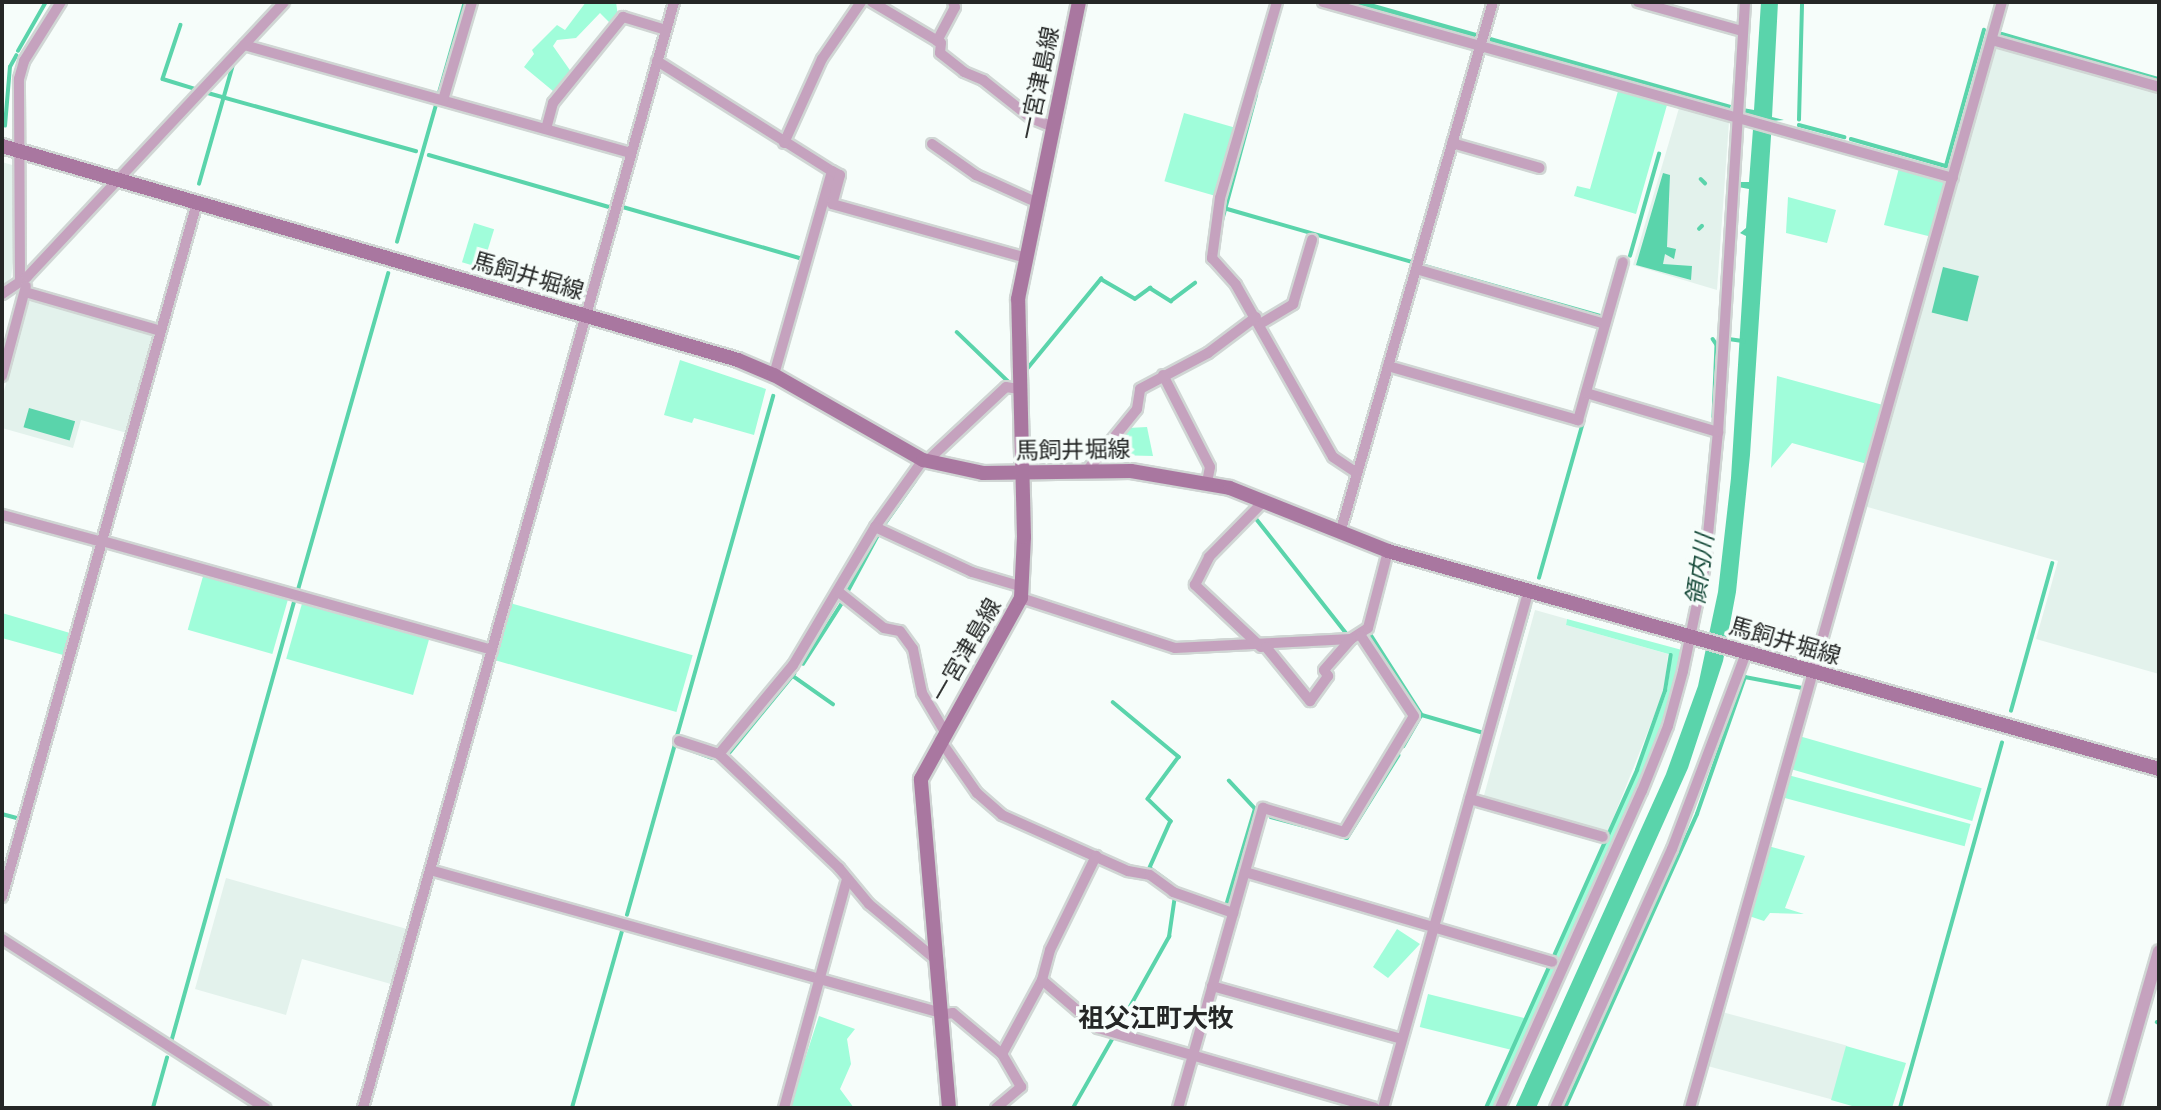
<!DOCTYPE html>
<meta charset="utf-8">
<style>
body{margin:0}
#map{position:relative;width:2161px;height:1110px;overflow:hidden;background:#f6fdfa;font-family:"Fira Sans","Noto Sans JP",sans-serif}
div>[style]{position:absolute}
[style*='--x']{left:calc(var(--x)*1px);top:calc(var(--y)*1px);width:calc(var(--w)*1px);rotate:calc(var(--a)*1deg)}
.built>*{inset:0;background:#e3f2ec;transform-origin:0 0}
.green>*{inset:0;background:#a0fdda;transform-origin:0 0}
.water>*{inset:0;background:#5ad4ab;transform-origin:0 0}
.stream>*{height:3.5px;margin:-1.75px;padding:0 1.75px;transform-origin:1.75px;border-radius:1.75px;background:#5ad4ab}
.roads{filter:drop-shadow(2px 0 #d0d6d4) drop-shadow(-2px 0 #d0d6d4) drop-shadow(0 2px #d0d6d4) drop-shadow(0 -2px #d0d6d4)}
.minor>*{height:10px;margin:-5px;padding:0 5px;transform-origin:5px;border-radius:5px;background:#c5a2be}
.tertiary>*{height:12px;margin:-6px;padding:0 6px;transform-origin:6px;border-radius:6px;background:#c5a2be}
.secondary>*{height:14px;margin:-7px;padding:0 7px;transform-origin:7px;border-radius:7px;background:#a977a0}
span{translate:-50% -50%;white-space:nowrap;text-align:center;line-height:1.15;-webkit-text-stroke:7px #f6fdfa;paint-order:stroke}
.street-label{font-size:23px;color:#252726}
.water-label{font-size:24px;color:#1a4d3d;font-style:italic}
.quarter-label{font-size:26px;color:#252726;font-weight:700}
.frame{position:absolute;inset:0;border:4px solid #252726;pointer-events:none}
</style>
<div id="map">
<div class="built">
<i style="clip-path:polygon(1997px 46px,2159px 92px,2159px 674px,2036px 639px,2058px 561px,1864px 506px)"></i>
<i style="clip-path:polygon(1679px 108px,1729px 122px,1717px 290px,1633px 265px)"></i>
<i style="clip-path:polygon(2px 162px,12px 165px,14px 254px,11px 278px,2px 287px)"></i>
<i style="clip-path:polygon(36px 299px,150px 332px,154px 337px,127px 433px,81px 420px,73px 448px,2px 428px,2px 398px,29px 302px)"></i>
<i style="clip-path:polygon(1535px 610px,1567px 619px,1566px 625px,1668px 654px,1664px 691px,1607px 834px,1483px 799px)"></i>
<i style="clip-path:polygon(226px 878px,407px 929px,391px 984px,302px 959px,286px 1015px,195px 989px)"></i>
<i style="left:1722px;top:1012px;width:129px;height:56px;rotate:15deg"></i>
</div>
<div class="green">
<i style="clip-path:polygon(586px 2px,616px 2px,618px 16px,611px 24px,600px 13px,576px 38px,557px 40px,553px 46px,574px 76px,559px 92px,553px 91px,524px 67px,534px 54px,532px 50px,557px 25px,565px 30px)"></i>
<i style="clip-path:polygon(1618px 91px,1667px 105px,1636px 214px,1574px 196px,1577px 186px,1590px 189px)"></i>
<i style="left:1184px;top:113px;width:56px;height:71px;rotate:16deg"></i>
<i style="clip-path:polygon(1899px 168px,1941px 179px,1945px 185px,1932px 237px,1884px 225px)"></i>
<i style="clip-path:polygon(1788px 197px,1836px 210px,1827px 243px,1786px 233px)"></i>
<i style="left:474px;top:223px;width:21px;height:41px;rotate:17deg"></i>
<i style="clip-path:polygon(680px 360px,766px 389px,754px 435px,694px 418px,692px 423px,664px 415px)"></i>
<i style="clip-path:polygon(1777px 376px,1883px 405px,1867px 464px,1792px 443px,1771px 468px)"></i>
<i style="clip-path:polygon(1147px 427px,1153px 456px,1113px 455px,1108px 446px,1128px 428px)"></i>
<i style="left:204px;top:573px;width:88px;height:59px;rotate:16deg"></i>
<i style="left:303px;top:600px;width:132px;height:61px;rotate:16deg"></i>
<i style="left:510px;top:603px;width:190px;height:59px;rotate:16deg"></i>
<i style="clip-path:polygon(2px 613px,70px 633px,63px 655px,2px 638px)"></i>
<i style="clip-path:polygon(1567px 619px,1682px 650px,1680px 670px,1639px 787px,1494px 1108px,1487px 1108px,1638px 770px,1667px 691px,1672px 655px,1566px 625px)"></i>
<i style="left:1799px;top:736px;width:190px;height:34px;rotate:16deg"></i>
<i style="left:1788px;top:775px;width:189px;height:23px;rotate:15deg"></i>
<i style="clip-path:polygon(1768px 846px,1805px 856px,1785px 908px,1804px 914px,1770px 913px,1764px 921px,1749px 916px)"></i>
<i style="clip-path:polygon(1397px 929px,1420px 944px,1388px 978px,1373px 967px)"></i>
<i style="left:1428px;top:994px;width:100px;height:34px;rotate:14deg"></i>
<i style="clip-path:polygon(819px 1016px,855px 1029px,847px 1039px,851px 1064px,840px 1089px,854px 1108px,789px 1108px)"></i>
<i style="clip-path:polygon(1846px 1046px,1906px 1063px,1892px 1108px,1859px 1108px,1831px 1100px)"></i>
</div>
<div class="water">
<i style="clip-path:polygon(1348px 2px,1367px 2px,1731px 105px,1730px 109px,1707px 104px)"></i>
<i style="clip-path:polygon(1761px 2px,1778px 2px,1772px 117px,1784px 120px,1772px 121px,1750px 455px,1736px 592px,1723px 661px,1688px 768px,1536px 1108px,1515px 1108px,1666px 774px,1698px 686px,1718px 592px,1731px 478px,1746px 236px,1740px 233px,1746px 228px,1749px 189px,1738px 187px,1738px 182px,1749px 182px,1754px 116px,1741px 112px,1743px 108px,1754px 110px)"></i>
<i style="clip-path:polygon(1663px 173px,1670px 175px,1667px 247px,1676px 249px,1674px 259px,1665px 254px,1663px 264px,1692px 266px,1691px 280px,1636px 265px)"></i>
<i style="left:1943px;top:267px;width:37px;height:47px;rotate:14deg"></i>
<i style="left:29px;top:408px;width:48px;height:20px;rotate:16deg"></i>
</div>
<div class="stream">
<i style="--x:181;--y:25;--w:57;--a:108.4"></i>
<i style="--x:163;--y:79;--w:34;--a:17"></i>
<i style="--x:2002;--y:34;--w:163;--a:16"></i>
<i style="--x:18;--y:51;--w:56;--a:-60.3"></i>
<i style="--x:1259;--y:84;--w:47;--a:-73.9"></i>
<i style="--x:208;--y:93;--w:216;--a:15.6"></i>
<i style="--x:439;--y:93;--w:95;--a:-74.1"></i>
<i style="--x:1799;--y:120;--w:118;--a:-88.5"></i>
<i style="--x:1799;--y:125;--w:47;--a:14.9"></i>
<i style="--x:5;--y:126;--w:59;--a:-85.2"></i>
<i style="--x:10;--y:67;--w:13;--a:-61"></i>
<i style="--x:1851;--y:139;--w:99;--a:15.9"></i>
<i style="--x:1946;--y:166;--w:141;--a:-74.4"></i>
<i style="--x:429;--y:155;--w:187;--a:16.1"></i>
<i style="--x:1701;--y:179;--w:6;--a:45"></i>
<i style="--x:199;--y:184;--w:124;--a:-74.1"></i>
<i style="--x:623;--y:207;--w:187;--a:16.1"></i>
<i style="--x:1224;--y:208;--w:196;--a:16"></i>
<i style="--x:1222;--y:221;--w:131;--a:-74.9"></i>
<i style="--x:1699;--y:229;--w:4;--a:-45"></i>
<i style="--x:397;--y:242;--w:142;--a:-74.1"></i>
<i style="--x:1630;--y:256;--w:106;--a:-74.1"></i>
<i style="--x:1425;--y:266;--w:182;--a:15.9"></i>
<i style="--x:957;--y:332;--w:72;--a:43.9"></i>
<i style="--x:1713;--y:339;--w:7;--a:56"></i>
<i style="--x:1717;--y:345;--w:72;--a:92.4"></i>
<i style="--x:1729;--y:339;--w:15;--a:8"></i>
<i style="--x:1027;--y:369;--w:117;--a:-50.6"></i>
<i style="--x:1101;--y:279;--w:39;--a:30"></i>
<i style="--x:1135;--y:299;--w:19;--a:-36"></i>
<i style="--x:1150;--y:288;--w:25;--a:32"></i>
<i style="--x:1171;--y:301;--w:30;--a:-37"></i>
<i style="--x:1255;--y:517;--w:149;--a:51.8"></i>
<i style="--x:884;--y:525;--w:54;--a:-54.8"></i>
<i style="--x:1539;--y:578;--w:165;--a:-74.2"></i>
<i style="--x:298;--y:590;--w:329;--a:-74.1"></i>
<i style="--x:848;--y:591;--w:64;--a:-61.8"></i>
<i style="--x:1371;--y:635;--w:95;--a:57.5"></i>
<i style="--x:1422;--y:715;--w:36;--a:120"></i>
<i style="--x:803;--y:664;--w:72;--a:-57.4"></i>
<i style="--x:793;--y:676;--w:49;--a:35"></i>
<i style="--x:1113;--y:702;--w:86;--a:39.8"></i>
<i style="--x:1179;--y:757;--w:52;--a:126.4"></i>
<i style="--x:1148;--y:799;--w:32;--a:44"></i>
<i style="--x:1171;--y:821;--w:51;--a:114.1"></i>
<i style="--x:1150;--y:868;--w:26;--a:36"></i>
<i style="--x:2011;--y:711;--w:153;--a:-74.4"></i>
<i style="--x:1422;--y:715;--w:65;--a:16.2"></i>
<i style="--x:677;--y:736;--w:353;--a:-74.2"></i>
<i style="--x:685;--y:748;--w:29;--a:20"></i>
<i style="--x:730;--y:752;--w:101;--a:-50.6"></i>
<i style="--x:1482;--y:774;--w:172;--a:-74.1"></i>
<i style="--x:2;--y:814;--w:16;--a:15"></i>
<i style="--x:1271;--y:817;--w:54;--a:15.1"></i>
<i style="--x:1341;--y:836;--w:6;--a:18"></i>
<i style="--x:1347;--y:838;--w:97;--a:-58.1"></i>
<i style="--x:1226;--y:906;--w:101;--a:-73.4"></i>
<i style="--x:1255;--y:809;--w:38;--a:-133"></i>
<i style="--x:627;--y:915;--w:178;--a:-74.3"></i>
<i style="--x:2157;--y:1022;--w:2;--a:27"></i>
<i style="--x:1117;--y:1030;--w:107;--a:-60.8"></i>
<i style="--x:1169;--y:937;--w:41;--a:-81.7"></i>
<i style="--x:172;--y:1039;--w:457;--a:-74.4"></i>
<i style="--x:153;--y:1108;--w:52;--a:-74.4"></i>
<i style="--x:572;--y:1108;--w:184;--a:-74.2"></i>
<i style="--x:1073;--y:1108;--w:83;--a:-60.3"></i>
<i style="--x:1486;--y:1108;--w:370;--a:-65.9"></i>
<i style="--x:1637;--y:770;--w:84;--a:-70.5"></i>
<i style="--x:1665;--y:691;--w:36;--a:-81"></i>
<i style="--x:1565;--y:1108;--w:322;--a:-65.8"></i>
<i style="--x:1697;--y:814;--w:145;--a:-70.7"></i>
<i style="--x:1745;--y:677;--w:58;--a:10.9"></i>
<i style="--x:1900;--y:1108;--w:379;--a:-74.4"></i>
</div>
<div class="roads">
<div class="minor">
<i style="--x:872;--y:2;--w:80;--a:30.7"></i>
<i style="--x:941;--y:43;--w:10;--a:96"></i>
<i style="--x:940;--y:53;--w:31;--a:38"></i>
<i style="--x:964;--y:72;--w:21;--a:23"></i>
<i style="--x:983;--y:80;--w:61;--a:38.4"></i>
<i style="--x:1031;--y:118;--w:24;--a:22"></i>
<i style="--x:1277;--y:2;--w:204;--a:106.2"></i>
<i style="--x:1220;--y:198;--w:61;--a:97.6"></i>
<i style="--x:1212;--y:258;--w:36;--a:48"></i>
<i style="--x:1236;--y:285;--w:197;--a:60.6"></i>
<i style="--x:1333;--y:457;--w:29;--a:34"></i>
<i style="--x:1323;--y:2;--w:654;--a:15.61"></i>
<i style="--x:1638;--y:2;--w:108;--a:15.6"></i>
<i style="--x:1992;--y:40;--w:173;--a:15.7"></i>
<i style="--x:937;--y:41;--w:38;--a:-62"></i>
<i style="--x:955;--y:7;--w:5;--a:-112"></i>
<i style="--x:244;--y:45;--w:402;--a:15.6"></i>
<i style="--x:657;--y:61;--w:207;--a:32.2"></i>
<i style="--x:832;--y:171;--w:212;--a:105.9"></i>
<i style="--x:443;--y:100;--w:102;--a:-73.5"></i>
<i style="--x:546;--y:129;--w:27;--a:-75"></i>
<i style="--x:553;--y:103;--w:111;--a:-50.9"></i>
<i style="--x:623;--y:17;--w:45;--a:16.8"></i>
<i style="--x:784;--y:143;--w:92;--a:-65.7"></i>
<i style="--x:822;--y:59;--w:69;--a:-55.6"></i>
<i style="--x:1452;--y:143;--w:91;--a:15.9"></i>
<i style="--x:932;--y:144;--w:54;--a:35.2"></i>
<i style="--x:976;--y:175;--w:68;--a:24.3"></i>
<i style="--x:832;--y:171;--w:9;--a:27"></i>
<i style="--x:840;--y:175;--w:30;--a:105"></i>
<i style="--x:832;--y:204;--w:202;--a:15.5"></i>
<i style="--x:1416;--y:269;--w:197;--a:16.2"></i>
<i style="--x:20;--y:282;--w:203;--a:-90.3"></i>
<i style="--x:19;--y:79;--w:19;--a:-74"></i>
<i style="--x:24;--y:61;--w:70;--a:-57.9"></i>
<i style="--x:25;--y:292;--w:141;--a:16"></i>
<i style="--x:2;--y:294;--w:30;--a:-34"></i>
<i style="--x:27;--y:277;--w:376;--a:-46.9"></i>
<i style="--x:1260;--y:324;--w:39;--a:-31"></i>
<i style="--x:1293;--y:304;--w:67;--a:-73.5"></i>
<i style="--x:1388;--y:366;--w:198;--a:15.9"></i>
<i style="--x:1578;--y:420;--w:164;--a:-74.1"></i>
<i style="--x:1163;--y:375;--w:103;--a:62.9"></i>
<i style="--x:1210;--y:467;--w:16;--a:101"></i>
<i style="--x:2;--y:376;--w:93;--a:-75.1"></i>
<i style="--x:1586;--y:393;--w:138;--a:16.5"></i>
<i style="--x:923;--y:460;--w:82;--a:125.6"></i>
<i style="--x:875;--y:527;--w:161;--a:120.7"></i>
<i style="--x:793;--y:665;--w:116;--a:129.7"></i>
<i style="--x:719;--y:754;--w:166;--a:43.5"></i>
<i style="--x:839;--y:868;--w:47;--a:50.2"></i>
<i style="--x:869;--y:904;--w:85;--a:39.7"></i>
<i style="--x:927;--y:461;--w:108;--a:-43.1"></i>
<i style="--x:1006;--y:387;--w:12;--a:9"></i>
<i style="--x:1086;--y:472;--w:81;--a:-51"></i>
<i style="--x:1137;--y:409;--w:20;--a:-81"></i>
<i style="--x:1140;--y:389;--w:77;--a:-27.9"></i>
<i style="--x:1208;--y:353;--w:60;--a:-36.9"></i>
<i style="--x:2;--y:515;--w:104;--a:15.1"></i>
<i style="--x:875;--y:527;--w:107;--a:24.9"></i>
<i style="--x:972;--y:572;--w:53;--a:16.4"></i>
<i style="--x:1340;--y:533;--w:553;--a:-73.93"></i>
<i style="--x:102;--y:541;--w:405;--a:15.6"></i>
<i style="--x:840;--y:593;--w:56;--a:38.5"></i>
<i style="--x:884;--y:628;--w:16;--a:11"></i>
<i style="--x:900;--y:631;--w:22;--a:54"></i>
<i style="--x:913;--y:649;--w:45;--a:78.4"></i>
<i style="--x:922;--y:693;--w:45;--a:59.5"></i>
<i style="--x:1021;--y:598;--w:162;--a:18"></i>
<i style="--x:1175;--y:648;--w:176;--a:-2.9"></i>
<i style="--x:1351;--y:639;--w:20;--a:-33"></i>
<i style="--x:1368;--y:628;--w:80;--a:-75.4"></i>
<i style="--x:1261;--y:647;--w:91;--a:-136.8"></i>
<i style="--x:1195;--y:585;--w:31;--a:-63"></i>
<i style="--x:1209;--y:557;--w:77;--a:-45.5"></i>
<i style="--x:1266;--y:647;--w:70;--a:50.8"></i>
<i style="--x:1310;--y:701;--w:31;--a:-54"></i>
<i style="--x:1328;--y:676;--w:7;--a:-124"></i>
<i style="--x:1324;--y:670;--w:41;--a:-48.9"></i>
<i style="--x:940;--y:740;--w:65;--a:55.1"></i>
<i style="--x:977;--y:793;--w:33;--a:41"></i>
<i style="--x:1002;--y:815;--w:138;--a:24"></i>
<i style="--x:1128;--y:871;--w:22;--a:10"></i>
<i style="--x:1150;--y:875;--w:29;--a:36"></i>
<i style="--x:1173;--y:892;--w:64;--a:19.3"></i>
<i style="--x:679;--y:741;--w:42;--a:18"></i>
<i style="--x:1470;--y:799;--w:138;--a:15.9"></i>
<i style="--x:430;--y:870;--w:527;--a:15.62"></i>
<i style="--x:1245;--y:872;--w:320;--a:16.3"></i>
<i style="--x:2;--y:897;--w:721;--a:-74.31"></i>
<i style="--x:2;--y:939;--w:313;--a:32.7"></i>
<i style="--x:1042;--y:980;--w:74;--a:40.6"></i>
<i style="--x:1098;--y:1028;--w:288;--a:16.1"></i>
<i style="--x:1212;--y:986;--w:197;--a:15.6"></i>
<i style="--x:939;--y:1015;--w:14;--a:-8"></i>
<i style="--x:953;--y:1013;--w:64;--a:39.9"></i>
<i style="--x:363;--y:1108;--w:1149;--a:-74.29"></i>
<i style="--x:784;--y:1108;--w:237;--a:-74.6"></i>
<i style="--x:996;--y:1108;--w:33;--a:-40"></i>
<i style="--x:1021;--y:1087;--w:38;--a:-120"></i>
<i style="--x:1002;--y:1054;--w:84;--a:-61.6"></i>
<i style="--x:1042;--y:980;--w:31;--a:-75"></i>
<i style="--x:1050;--y:950;--w:105;--a:-63.9"></i>
<i style="--x:1178;--y:1108;--w:312;--a:-74.2"></i>
<i style="--x:1263;--y:808;--w:84;--a:16.5"></i>
<i style="--x:1344;--y:832;--w:135;--a:-58.9"></i>
<i style="--x:1414;--y:716;--w:96;--a:-123.5"></i>
<i style="--x:1383;--y:1108;--w:535;--a:-74.28"></i>
<i style="--x:1500;--y:1108;--w:347;--a:-65.9"></i>
<i style="--x:1642;--y:791;--w:70;--a:-68.2"></i>
<i style="--x:1668;--y:726;--w:57;--a:-74.7"></i>
<i style="--x:1683;--y:671;--w:107;--a:-78.2"></i>
<i style="--x:1705;--y:566;--w:135;--a:-84.5"></i>
<i style="--x:1718;--y:432;--w:431;--a:-86.4"></i>
<i style="--x:1555;--y:1108;--w:284;--a:-65.7"></i>
<i style="--x:1672;--y:849;--w:210;--a:-69.3"></i>
<i style="--x:1690;--y:1108;--w:1149;--a:-74.25"></i>
</div>
<div class="tertiary">
<i style="--x:2114;--y:1108;--w:163;--a:-74"></i>
</div>
<div class="secondary">
<i style="--x:2;--y:146;--w:766;--a:16.21"></i>
<i style="--x:738;--y:360;--w:39;--a:23"></i>
<i style="--x:774;--y:375;--w:172;--a:29.7"></i>
<i style="--x:923;--y:460;--w:61;--a:12.2"></i>
<i style="--x:983;--y:473;--w:148;--a:-0.8"></i>
<i style="--x:1131;--y:471;--w:100;--a:9.7"></i>
<i style="--x:1230;--y:488;--w:170;--a:21.7"></i>
<i style="--x:1388;--y:551;--w:801;--a:15.79"></i>
<i style="--x:949;--y:1108;--w:330;--a:-94.9"></i>
<i style="--x:921;--y:779;--w:207;--a:-61.1"></i>
<i style="--x:1021;--y:598;--w:61;--a:-87.2"></i>
<i style="--x:1024;--y:537;--w:238;--a:-91.4"></i>
<i style="--x:1018;--y:299;--w:303;--a:-78.4"></i>
</div>
</div>
<div class="street-label">
<span style="left:1039px;top:83px;rotate:-78deg">一宮津島線</span>
<span style="left:528px;top:276px;rotate:16deg">馬飼井堀線</span>
<span style="left:1073px;top:450px;rotate:-1deg">馬飼井堀線</span>
<span style="left:1785px;top:641px;rotate:16deg">馬飼井堀線</span>
<span style="left:966px;top:650px;rotate:-60deg">一宮津島線</span>
</div>
<div class="water-label">
<span style="left:1701px;top:570px;rotate:-82deg">領内川</span>
</div>
<div class="quarter-label">
<span style="left:1156px;top:1019px">祖父江町大牧</span>
</div>
<div class="frame"></div>
</div>
